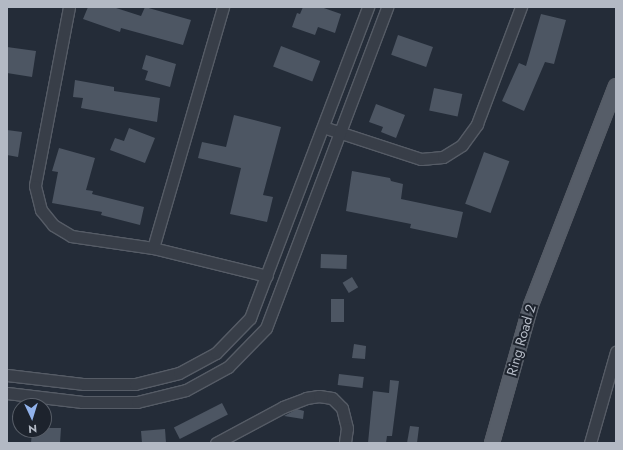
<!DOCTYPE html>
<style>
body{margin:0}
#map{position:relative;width:623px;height:450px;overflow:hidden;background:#242c38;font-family:Jost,sans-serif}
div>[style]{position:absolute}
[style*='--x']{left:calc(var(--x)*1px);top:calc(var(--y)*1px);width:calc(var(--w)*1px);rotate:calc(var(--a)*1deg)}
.building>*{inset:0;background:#4d5663;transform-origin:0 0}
.roads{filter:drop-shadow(1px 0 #565c66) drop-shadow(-1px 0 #565c66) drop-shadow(0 1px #565c66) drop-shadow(0 -1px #565c66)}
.minor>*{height:11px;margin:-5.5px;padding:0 5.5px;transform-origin:5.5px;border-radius:5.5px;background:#383e48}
.major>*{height:14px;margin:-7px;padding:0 7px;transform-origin:7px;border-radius:7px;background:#565d68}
span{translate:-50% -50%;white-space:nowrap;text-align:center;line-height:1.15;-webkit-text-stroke:4px #1d232d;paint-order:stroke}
.street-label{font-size:14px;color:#b3b9c4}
.frame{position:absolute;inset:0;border:8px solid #b3b9c4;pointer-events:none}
.north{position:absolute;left:12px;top:398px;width:40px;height:40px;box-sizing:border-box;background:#1d232d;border:1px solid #595f69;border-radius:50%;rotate:176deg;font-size:11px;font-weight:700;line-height:16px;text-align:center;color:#b3b9c4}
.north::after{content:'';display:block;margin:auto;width:14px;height:18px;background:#91b2eb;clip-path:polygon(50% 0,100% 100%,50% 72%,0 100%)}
</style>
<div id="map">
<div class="building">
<i style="clip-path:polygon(88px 7px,113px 7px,141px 16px,145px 7px,191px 20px,183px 45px,121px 28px,120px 32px,83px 19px)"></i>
<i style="clip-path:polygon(303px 7px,321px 7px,341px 14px,335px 33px,318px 27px,315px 35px,292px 27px,297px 13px,300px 14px)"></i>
<i style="clip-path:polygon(541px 14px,566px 20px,554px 64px,545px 62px,524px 111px,502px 101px,519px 63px,526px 66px)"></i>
<i style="left:398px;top:35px;width:37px;height:21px;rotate:19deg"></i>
<i style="left:281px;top:46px;width:42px;height:22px;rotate:21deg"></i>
<i style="clip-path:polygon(7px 47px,36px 51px,32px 77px,7px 73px)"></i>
<i style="clip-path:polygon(146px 55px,176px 64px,170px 87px,145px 80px,148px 71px,142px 69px)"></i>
<i style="clip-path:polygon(75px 80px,114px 87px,114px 91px,160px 98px,157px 122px,81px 108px,83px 98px,73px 97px)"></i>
<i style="left:434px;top:88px;width:29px;height:23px;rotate:12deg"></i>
<i style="clip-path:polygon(376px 104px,405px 115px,396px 138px,381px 132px,383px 127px,369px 122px)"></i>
<i style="clip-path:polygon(234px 115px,281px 127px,263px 195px,273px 197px,267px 222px,230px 214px,241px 168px,198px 158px,202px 142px,226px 147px)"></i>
<i style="clip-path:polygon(129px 128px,155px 138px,145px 163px,110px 150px,115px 138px,124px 141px)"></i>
<i style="clip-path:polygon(7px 130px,22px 132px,18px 157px,7px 155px)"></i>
<i style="clip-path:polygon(59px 148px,95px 158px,86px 190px,93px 191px,92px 194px,144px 207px,140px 225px,101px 215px,102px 212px,52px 203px,58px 172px,52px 171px)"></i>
<i style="left:484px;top:152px;width:27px;height:55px;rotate:20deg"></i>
<i style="clip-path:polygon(352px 171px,390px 178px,391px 181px,403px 184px,401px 199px,463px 212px,457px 238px,410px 228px,411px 224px,346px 211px)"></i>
<i style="left:321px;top:254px;width:26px;height:14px;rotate:2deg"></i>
<i style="left:352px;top:277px;width:12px;height:11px;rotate:59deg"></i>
<i style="left:344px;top:299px;width:23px;height:13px;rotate:90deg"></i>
<i style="clip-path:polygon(354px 344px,366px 346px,365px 359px,352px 358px)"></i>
<i style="left:339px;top:374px;width:25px;height:11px;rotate:7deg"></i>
<i style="clip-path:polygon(390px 380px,399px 381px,392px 436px,387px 436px,386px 443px,368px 443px,373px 391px,389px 393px)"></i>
<i style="left:222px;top:403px;width:13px;height:54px;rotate:63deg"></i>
<i style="clip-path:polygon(297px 409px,304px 411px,303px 419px,284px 416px)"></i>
<i style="clip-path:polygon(410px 426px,419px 427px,417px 443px,407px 443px)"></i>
<i style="clip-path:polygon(44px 428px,61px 428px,60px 443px,31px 443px,32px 430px,44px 430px)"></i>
<i style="clip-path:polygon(165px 429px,166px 443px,142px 443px,141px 431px)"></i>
</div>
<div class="roads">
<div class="minor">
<i style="--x:69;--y:7;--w:182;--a:100.8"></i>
<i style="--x:35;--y:186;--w:25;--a:76"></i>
<i style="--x:41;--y:210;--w:19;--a:51"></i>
<i style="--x:53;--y:225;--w:21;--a:31"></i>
<i style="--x:71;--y:236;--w:83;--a:8.3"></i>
<i style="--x:153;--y:248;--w:117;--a:13.8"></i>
<i style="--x:323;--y:127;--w:103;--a:18.1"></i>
<i style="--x:421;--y:159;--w:22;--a:-5"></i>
<i style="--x:443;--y:157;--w:22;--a:-32"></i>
<i style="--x:462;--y:145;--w:26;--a:-54"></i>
<i style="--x:477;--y:124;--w:125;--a:-69.4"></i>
<i style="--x:153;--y:248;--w:251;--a:-73.8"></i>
<i style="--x:7;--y:375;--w:78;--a:6.7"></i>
<i style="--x:84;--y:384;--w:51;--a:0"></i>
<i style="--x:135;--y:384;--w:45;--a:-14"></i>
<i style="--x:179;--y:373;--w:42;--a:-28.4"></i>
<i style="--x:216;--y:353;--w:49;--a:-45.8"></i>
<i style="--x:250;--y:318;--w:333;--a:-69.2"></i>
<i style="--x:7;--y:393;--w:76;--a:6.8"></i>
<i style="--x:82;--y:402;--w:55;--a:0"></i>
<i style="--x:137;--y:402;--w:50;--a:-13.8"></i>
<i style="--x:186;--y:390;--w:48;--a:-28.7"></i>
<i style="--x:228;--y:367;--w:54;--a:-45.7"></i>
<i style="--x:266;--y:328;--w:343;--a:-69.3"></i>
<i style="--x:216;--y:443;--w:76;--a:-28.2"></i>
<i style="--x:283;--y:407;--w:25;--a:-21"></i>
<i style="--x:306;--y:398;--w:13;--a:-9"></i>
<i style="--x:319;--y:396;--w:13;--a:9"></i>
<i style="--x:332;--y:398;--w:14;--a:45"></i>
<i style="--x:342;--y:408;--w:21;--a:76"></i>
<i style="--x:347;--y:428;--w:15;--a:98"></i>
<i style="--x:590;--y:443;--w:95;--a:-74.1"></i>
</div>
<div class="major">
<i style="--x:492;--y:443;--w:143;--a:-74.2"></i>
<i style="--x:531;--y:305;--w:235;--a:-68.8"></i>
</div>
</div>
<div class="street-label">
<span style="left:521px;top:340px;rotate:-74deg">Ring Road 2</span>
</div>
<div class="frame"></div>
<div class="north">N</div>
</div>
